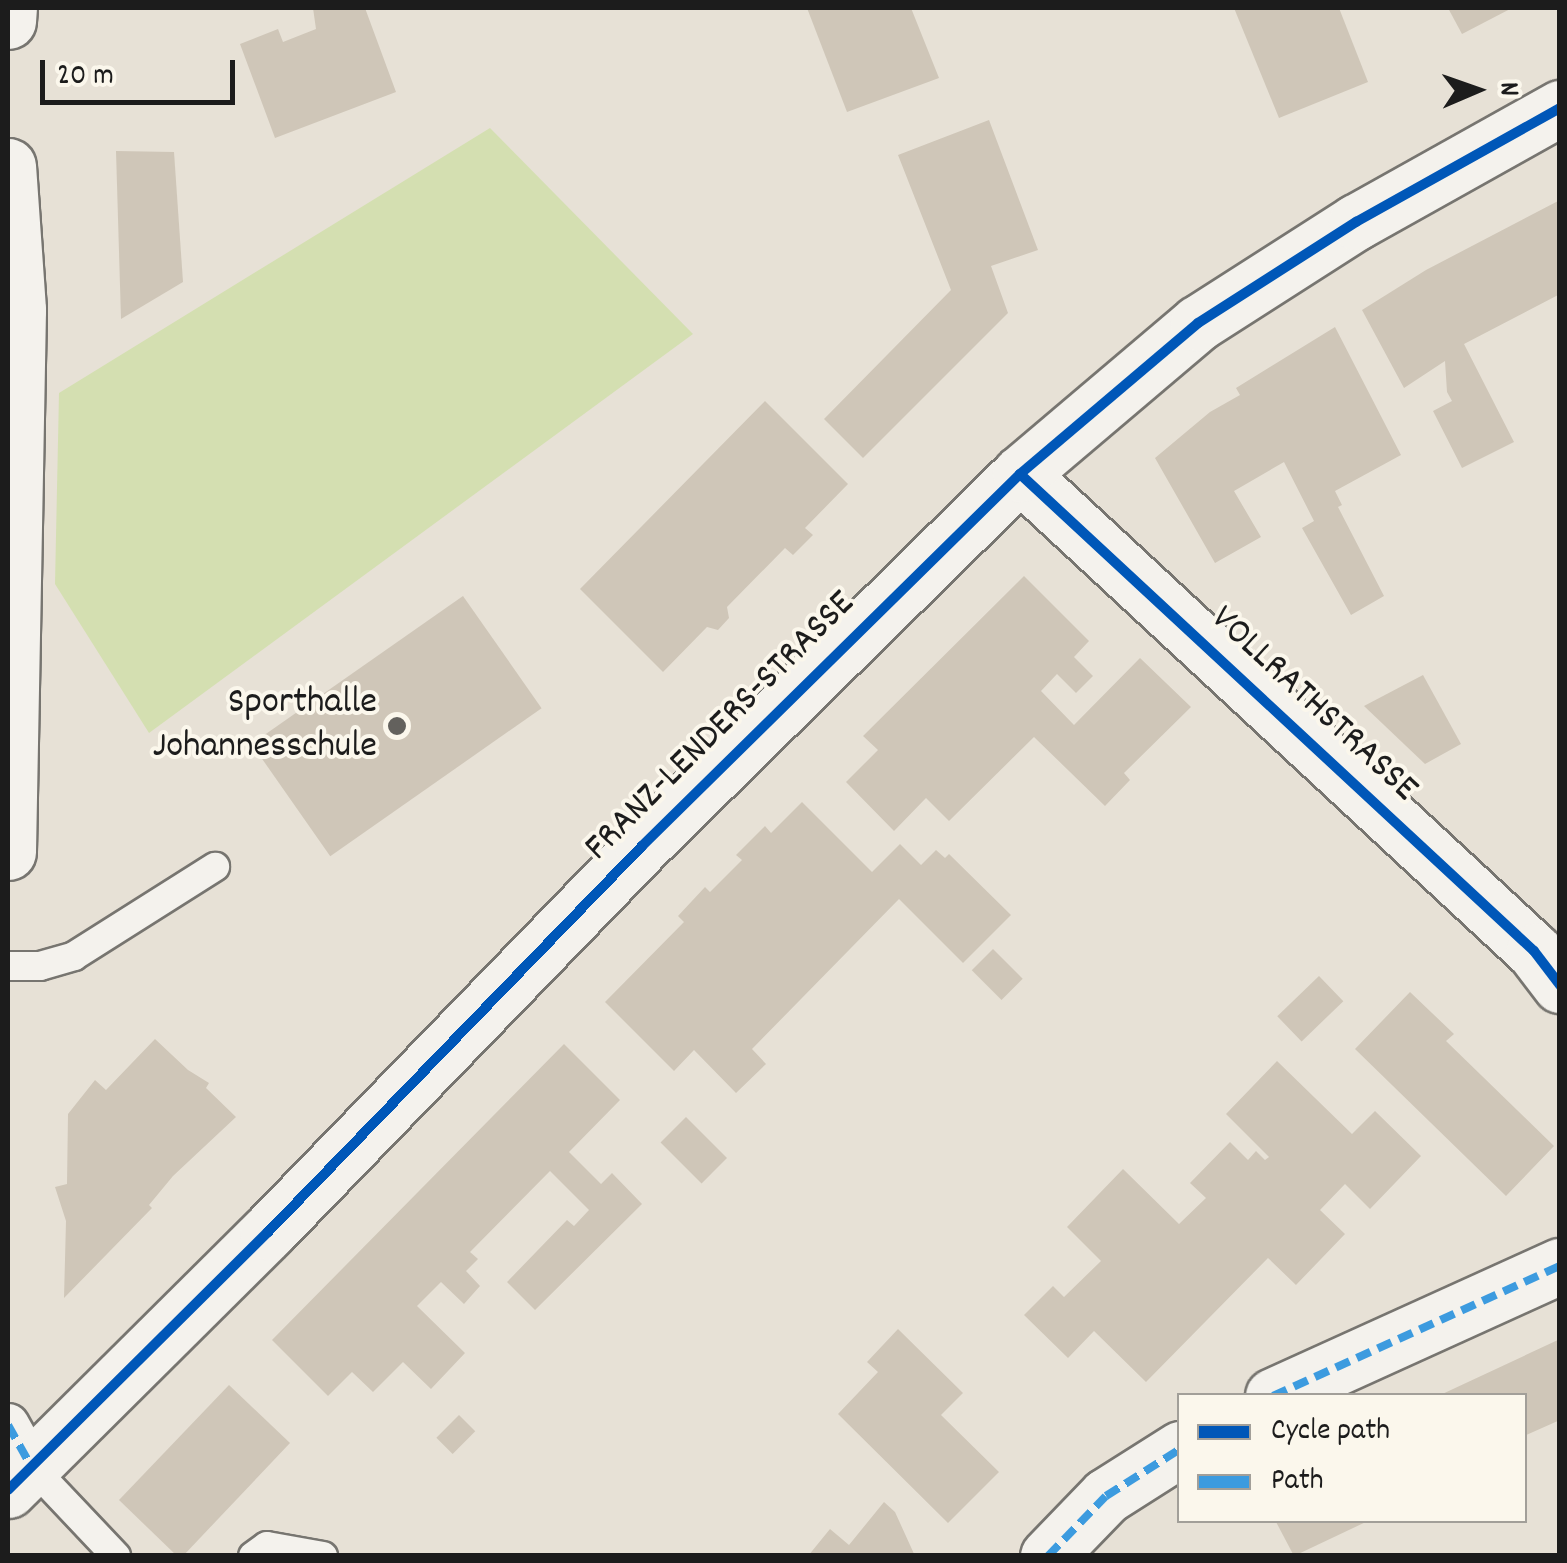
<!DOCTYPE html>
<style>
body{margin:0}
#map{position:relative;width:1567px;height:1563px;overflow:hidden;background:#e7e1d6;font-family:Dekko,sans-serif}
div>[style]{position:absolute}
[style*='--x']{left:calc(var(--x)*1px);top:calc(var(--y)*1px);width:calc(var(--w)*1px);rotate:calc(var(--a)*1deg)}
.green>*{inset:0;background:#d4dfb1}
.building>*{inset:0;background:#cfc6b8;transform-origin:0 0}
.roads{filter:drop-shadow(2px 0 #777570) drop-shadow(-2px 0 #777570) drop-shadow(0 2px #777570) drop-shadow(0 -2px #777570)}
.service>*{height:28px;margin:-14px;padding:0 14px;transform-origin:14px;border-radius:14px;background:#f4f2ed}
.pedestrian>*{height:42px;margin:-21px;padding:0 21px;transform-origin:21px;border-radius:21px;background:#f4f2ed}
.minor>*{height:55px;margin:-27.5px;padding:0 27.5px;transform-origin:27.5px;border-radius:27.5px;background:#f4f2ed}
.tertiary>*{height:55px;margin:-27.5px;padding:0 27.5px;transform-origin:27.5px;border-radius:27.5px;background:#f4f2ed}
.quiet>*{height:8px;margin-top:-4px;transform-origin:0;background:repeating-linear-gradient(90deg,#3c9bdf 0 15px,transparent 0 23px)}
.cycleway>*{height:10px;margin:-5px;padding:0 5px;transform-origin:5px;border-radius:5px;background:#0057b8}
.dots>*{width:28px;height:28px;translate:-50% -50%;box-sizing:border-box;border:5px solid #fbf7ec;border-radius:50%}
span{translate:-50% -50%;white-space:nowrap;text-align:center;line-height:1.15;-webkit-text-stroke:8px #fbf7ec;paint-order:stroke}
.poi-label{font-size:38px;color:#1c1c1c}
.right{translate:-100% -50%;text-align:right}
.street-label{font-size:38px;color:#1c1c1c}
.frame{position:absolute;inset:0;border:10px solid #1c1c1c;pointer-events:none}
.legend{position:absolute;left:1177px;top:1393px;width:350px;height:130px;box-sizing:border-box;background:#fbf7ec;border:2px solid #a29f99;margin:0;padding:12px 18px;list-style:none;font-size:30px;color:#1c1c1c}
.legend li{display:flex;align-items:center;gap:20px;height:50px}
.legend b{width:50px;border:2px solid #a29f99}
.north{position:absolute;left:1427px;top:40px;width:100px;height:100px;-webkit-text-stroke:8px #fbf7ec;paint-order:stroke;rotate:88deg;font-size:28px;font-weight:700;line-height:40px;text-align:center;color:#1c1c1c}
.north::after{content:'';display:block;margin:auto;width:35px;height:45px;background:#1c1c1c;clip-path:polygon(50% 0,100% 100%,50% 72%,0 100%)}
.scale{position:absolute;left:40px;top:60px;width:195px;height:45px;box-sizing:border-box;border:5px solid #1c1c1c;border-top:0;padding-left:12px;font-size:30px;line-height:35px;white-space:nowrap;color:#1c1c1c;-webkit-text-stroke:8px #fbf7ec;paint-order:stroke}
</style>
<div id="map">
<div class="green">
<i style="clip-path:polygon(490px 128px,693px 334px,149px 733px,55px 584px,59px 393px)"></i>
</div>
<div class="building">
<i style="clip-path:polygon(313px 8px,365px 8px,396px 92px,275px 138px,240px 44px,278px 29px,283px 42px,316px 29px)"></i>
<i style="clip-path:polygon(807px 8px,911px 8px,939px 78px,847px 112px)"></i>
<i style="clip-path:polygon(1234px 8px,1339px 8px,1368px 82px,1279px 118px)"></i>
<i style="clip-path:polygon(1448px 8px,1512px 8px,1462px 34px)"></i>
<i style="clip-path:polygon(989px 120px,1038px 250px,991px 266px,1008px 313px,863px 458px,824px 419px,951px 290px,898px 155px)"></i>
<i style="clip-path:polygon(116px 151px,174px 152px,183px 282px,121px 319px)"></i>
<i style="clip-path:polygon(1560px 200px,1560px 294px,1464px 344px,1514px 442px,1462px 468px,1433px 411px,1452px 401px,1447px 392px,1445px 361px,1404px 388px,1362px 310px,1426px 270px)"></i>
<i style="clip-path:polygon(1335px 327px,1401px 455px,1335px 491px,1342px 505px,1338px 507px,1384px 596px,1351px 615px,1302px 528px,1314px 521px,1284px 462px,1234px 491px,1261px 537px,1215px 563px,1155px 458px,1210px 412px,1240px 395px,1236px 388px)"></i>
<i style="clip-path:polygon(765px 401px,848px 484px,805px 528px,813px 535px,793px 555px,785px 548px,727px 607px,729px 618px,718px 630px,707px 627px,663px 672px,580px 589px)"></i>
<i style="clip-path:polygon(1024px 576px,1089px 641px,1074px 657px,1093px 676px,1076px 693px,1057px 674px,1041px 691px,1074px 725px,1140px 658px,1191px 707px,1124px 773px,1130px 780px,1105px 806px,1034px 737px,949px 821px,926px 798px,894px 831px,846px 782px,878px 750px,863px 736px)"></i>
<i style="left:463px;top:596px;width:137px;height:258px;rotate:55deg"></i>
<i style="clip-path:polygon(1423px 675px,1461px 744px,1425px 764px,1364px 706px)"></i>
<i style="clip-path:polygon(802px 802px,872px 872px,900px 844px,921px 865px,936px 850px,945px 858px,949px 854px,1011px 915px,963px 963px,899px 899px,752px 1049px,766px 1064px,736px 1093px,694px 1050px,674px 1071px,605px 1002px,684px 922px,678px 916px,705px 887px,710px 892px,742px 860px,736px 855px,765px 826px,771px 833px)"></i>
<i style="left:993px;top:949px;width:42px;height:30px;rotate:45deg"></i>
<i style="left:1319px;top:976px;width:35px;height:58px;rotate:46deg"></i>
<i style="clip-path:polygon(1410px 992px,1454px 1034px,1446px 1041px,1554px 1146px,1506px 1196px,1355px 1049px)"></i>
<i style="clip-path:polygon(155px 1039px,188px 1070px,209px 1083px,206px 1088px,236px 1117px,173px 1176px,149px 1205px,152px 1208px,64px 1298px,66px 1221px,55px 1187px,67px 1184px,68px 1114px,95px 1080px,106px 1090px)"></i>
<i style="clip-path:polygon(564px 1044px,620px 1100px,569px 1152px,601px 1184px,612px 1173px,642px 1204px,535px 1310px,507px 1282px,567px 1220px,574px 1226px,589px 1210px,550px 1171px,470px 1252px,478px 1259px,466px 1271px,480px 1286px,464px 1304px,441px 1282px,417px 1306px,465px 1353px,431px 1389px,403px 1362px,373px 1392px,352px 1372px,328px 1396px,272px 1340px)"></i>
<i style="clip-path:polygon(1277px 1061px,1352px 1134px,1375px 1111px,1421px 1156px,1370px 1209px,1345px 1184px,1320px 1210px,1345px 1234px,1296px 1285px,1268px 1258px,1146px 1382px,1094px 1331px,1068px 1358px,1024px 1315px,1053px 1286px,1064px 1297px,1101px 1261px,1067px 1227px,1123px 1169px,1179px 1224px,1206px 1198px,1190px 1183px,1230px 1142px,1248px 1160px,1256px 1151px,1265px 1160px,1269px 1157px,1226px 1114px)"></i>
<i style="left:686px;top:1117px;width:58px;height:36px;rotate:45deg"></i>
<i style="clip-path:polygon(898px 1329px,963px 1393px,941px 1415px,999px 1472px,948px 1523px,838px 1414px,878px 1372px,867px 1362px)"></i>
<i style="clip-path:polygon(1560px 1339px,1560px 1420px,1524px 1436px,1524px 1396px,1438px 1396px)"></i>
<i style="clip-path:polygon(229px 1385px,290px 1443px,183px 1556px,177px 1556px,119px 1500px)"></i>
<i style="left:459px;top:1415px;width:23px;height:32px;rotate:45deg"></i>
<i style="clip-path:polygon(884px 1502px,895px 1512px,915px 1556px,808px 1556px,830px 1529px,849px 1545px)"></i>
<i style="clip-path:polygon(1275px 1520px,1370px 1520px,1294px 1556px)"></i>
</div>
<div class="roads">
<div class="service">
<i style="--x:8;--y:966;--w:32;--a:0"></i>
<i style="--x:40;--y:966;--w:35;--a:-16"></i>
<i style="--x:74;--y:956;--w:167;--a:-32.3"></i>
<i style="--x:31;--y:1466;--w:124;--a:46.6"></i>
<i style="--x:253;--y:1556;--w:17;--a:-36"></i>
<i style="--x:267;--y:1546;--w:57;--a:10.1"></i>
</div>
<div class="pedestrian">
<i style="--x:8;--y:1425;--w:47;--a:60.7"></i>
</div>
<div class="minor">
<i style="--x:8;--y:21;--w:13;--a:-86"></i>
<i style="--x:8;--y:166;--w:144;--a:86"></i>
<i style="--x:18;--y:310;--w:542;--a:91.06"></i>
<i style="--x:1020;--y:474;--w:701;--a:42.86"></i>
<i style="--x:1534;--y:951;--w:43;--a:52.6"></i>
<i style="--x:1273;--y:1396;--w:315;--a:-24.4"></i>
<i style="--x:1048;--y:1556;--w:83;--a:-46"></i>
<i style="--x:1106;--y:1496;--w:88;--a:-32.4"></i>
</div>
<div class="tertiary">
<i style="--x:8;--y:1490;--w:366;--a:-44.8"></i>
<i style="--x:268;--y:1232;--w:537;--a:-45.9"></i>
<i style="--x:642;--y:846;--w:530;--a:-44.54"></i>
<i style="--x:1020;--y:474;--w:233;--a:-40.3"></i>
<i style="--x:1198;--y:323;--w:188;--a:-32.6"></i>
<i style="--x:1356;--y:222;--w:234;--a:-29.2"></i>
</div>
</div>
<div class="quiet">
<i style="--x:1273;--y:1396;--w:315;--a:-24.4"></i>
<i style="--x:8;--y:1425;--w:47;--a:60.7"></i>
<i style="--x:1048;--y:1556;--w:83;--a:-46"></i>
<i style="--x:1106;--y:1496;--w:88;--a:-32.4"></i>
</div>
<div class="cycleway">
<i style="--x:1020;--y:474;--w:701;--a:42.86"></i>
<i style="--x:1534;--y:951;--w:43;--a:52.6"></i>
<i style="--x:8;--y:1490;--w:366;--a:-44.8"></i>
<i style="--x:268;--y:1232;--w:537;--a:-45.9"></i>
<i style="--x:642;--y:846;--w:530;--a:-44.54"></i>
<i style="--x:1020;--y:474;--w:233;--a:-40.3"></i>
<i style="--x:1198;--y:323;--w:188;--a:-32.6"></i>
<i style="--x:1356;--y:222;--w:234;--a:-29.2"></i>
</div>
<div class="dots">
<i style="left:397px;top:726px;background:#63615d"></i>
</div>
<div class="poi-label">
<span class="right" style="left:377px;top:726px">Sporthalle<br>Johannesschule</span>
</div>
<div class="street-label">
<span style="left:1313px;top:705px;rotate:43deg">VOLLRATHSTRASSE</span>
<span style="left:721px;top:727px;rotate:-45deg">FRANZ-LENDERS-STRASSE</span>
</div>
<div class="frame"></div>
<ul class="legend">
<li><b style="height:12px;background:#0057b8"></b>Cycle path</li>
<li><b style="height:12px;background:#3c9bdf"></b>Path</li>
</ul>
<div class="north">N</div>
<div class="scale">20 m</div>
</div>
